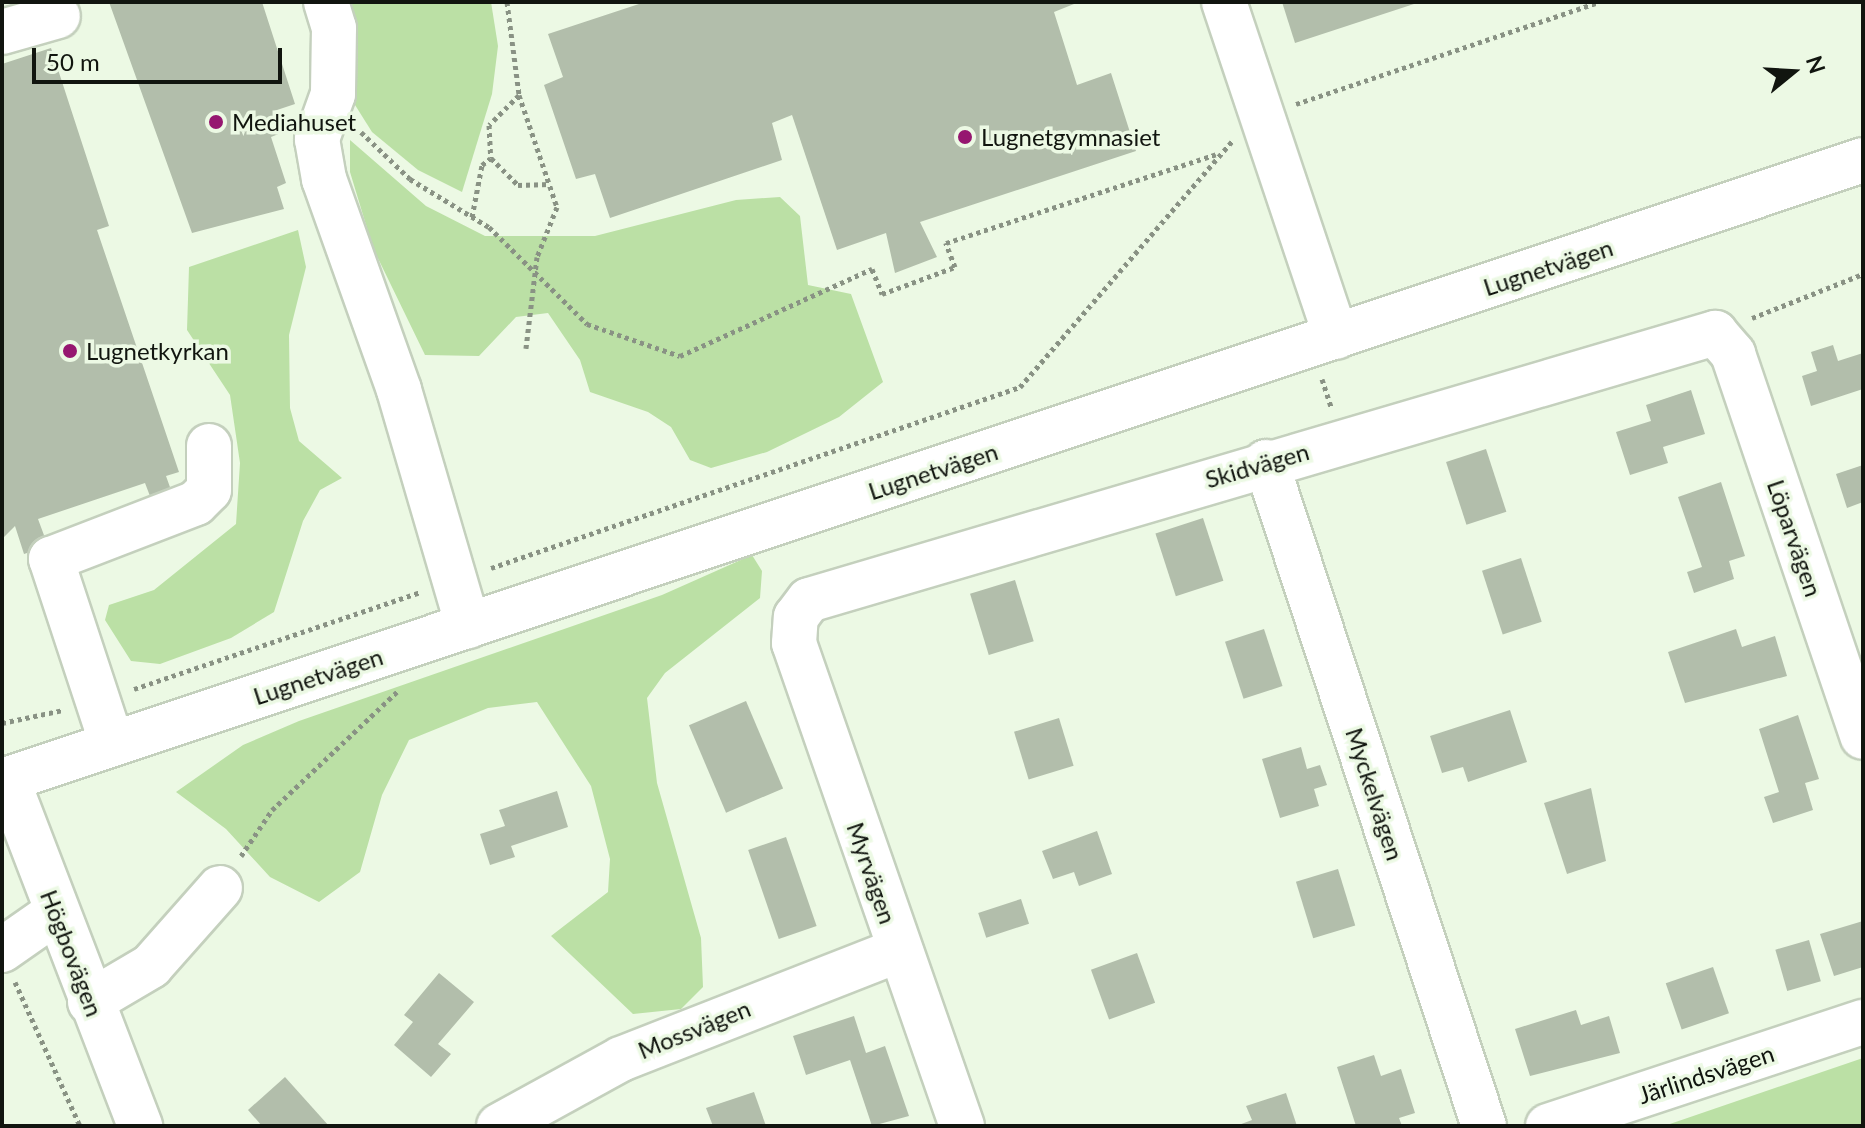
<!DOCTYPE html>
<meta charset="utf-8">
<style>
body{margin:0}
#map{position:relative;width:1865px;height:1128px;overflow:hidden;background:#ecf9e4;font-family:Lato,sans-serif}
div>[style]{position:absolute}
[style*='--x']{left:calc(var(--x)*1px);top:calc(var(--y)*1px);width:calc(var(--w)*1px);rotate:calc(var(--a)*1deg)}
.green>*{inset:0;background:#bbe0a5}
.building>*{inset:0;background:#b2beab;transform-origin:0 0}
.path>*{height:5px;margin-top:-2.5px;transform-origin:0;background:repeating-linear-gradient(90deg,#899284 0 4px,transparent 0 8px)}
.roads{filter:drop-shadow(2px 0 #c4d0bd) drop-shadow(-2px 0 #c4d0bd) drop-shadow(0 2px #c4d0bd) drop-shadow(0 -2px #c4d0bd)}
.minor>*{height:44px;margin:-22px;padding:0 22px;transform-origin:22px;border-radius:22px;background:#fff}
.dots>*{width:22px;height:22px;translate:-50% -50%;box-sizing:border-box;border:4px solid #ecf9e4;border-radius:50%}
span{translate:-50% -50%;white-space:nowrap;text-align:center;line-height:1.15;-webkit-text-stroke:7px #ecf9e4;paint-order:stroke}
.poi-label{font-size:24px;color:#11150f}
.left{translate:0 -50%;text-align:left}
.street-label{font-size:24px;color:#11150f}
.frame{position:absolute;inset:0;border:4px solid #11150f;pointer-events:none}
.north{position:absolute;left:1753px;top:32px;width:80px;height:80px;-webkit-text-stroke:6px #ecf9e4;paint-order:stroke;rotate:72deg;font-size:22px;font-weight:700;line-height:32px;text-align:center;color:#11150f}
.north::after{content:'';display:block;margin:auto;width:28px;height:36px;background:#11150f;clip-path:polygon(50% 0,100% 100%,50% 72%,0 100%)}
.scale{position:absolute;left:32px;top:48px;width:250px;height:36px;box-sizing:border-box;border:4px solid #11150f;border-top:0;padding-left:10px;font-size:24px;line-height:28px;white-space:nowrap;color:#11150f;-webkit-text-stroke:6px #ecf9e4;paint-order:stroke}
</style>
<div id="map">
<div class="green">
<i style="clip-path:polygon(333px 2px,491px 2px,498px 46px,492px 94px,462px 192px,418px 170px,372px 132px,350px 97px)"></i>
<i style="clip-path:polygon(350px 140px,426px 206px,485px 236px,595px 236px,736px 200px,780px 197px,800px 216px,808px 285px,851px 294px,883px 382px,839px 417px,767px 452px,711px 468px,690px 460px,671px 427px,648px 412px,590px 392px,580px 360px,548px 313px,516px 317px,479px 356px,425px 355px,373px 248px,350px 172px)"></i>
<i style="clip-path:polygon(298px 230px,306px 267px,289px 335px,290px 408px,299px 441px,342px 478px,320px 490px,303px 521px,274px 612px,231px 638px,160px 664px,131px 661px,105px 620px,109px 605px,154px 590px,236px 524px,240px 463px,230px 395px,187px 330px,189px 267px)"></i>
<i style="clip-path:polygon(752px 555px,762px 571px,760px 598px,665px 673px,647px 698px,657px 783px,701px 938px,703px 987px,681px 1009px,633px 1014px,551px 936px,608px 892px,610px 859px,591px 786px,537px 702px,488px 708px,409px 740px,382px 795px,360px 872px,319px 902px,270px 877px,226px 829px,176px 792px,243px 745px,299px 721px,662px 595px)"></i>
<i style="clip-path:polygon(1863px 1058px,1863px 1126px,1664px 1126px)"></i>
</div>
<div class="building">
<i style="clip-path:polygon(109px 2px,262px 2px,295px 104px,274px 111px,281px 133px,271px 137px,286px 183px,277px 187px,284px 209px,192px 233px)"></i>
<i style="clip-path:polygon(645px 2px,1079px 2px,1054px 12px,1077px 85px,1111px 73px,1136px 151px,920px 222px,937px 257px,895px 273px,886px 233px,837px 250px,792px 115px,772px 123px,782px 160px,610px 218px,595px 174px,576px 179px,544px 85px,563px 77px,548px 34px)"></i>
<i style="clip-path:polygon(1282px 2px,1417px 2px,1417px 3px,1295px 43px)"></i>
<i style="clip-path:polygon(51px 48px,109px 226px,97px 230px,179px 472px,166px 476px,171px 490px,153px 504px,145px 483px,38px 519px,48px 546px,24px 554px,15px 526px,2px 539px,2px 64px)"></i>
<i style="clip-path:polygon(1833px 345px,1838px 361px,1863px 353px,1863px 389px,1811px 406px,1802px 376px,1817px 371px,1811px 352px)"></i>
<i style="clip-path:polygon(1691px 390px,1705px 434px,1663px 447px,1668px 463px,1630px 475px,1616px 432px,1651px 421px,1646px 405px)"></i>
<i style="left:1486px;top:449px;width:66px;height:42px;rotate:72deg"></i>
<i style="clip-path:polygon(1863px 465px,1863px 502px,1847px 508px,1836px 474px)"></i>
<i style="clip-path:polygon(1721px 482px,1745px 556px,1729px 561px,1734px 579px,1694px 593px,1687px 572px,1702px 567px,1678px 497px)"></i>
<i style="left:1203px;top:518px;width:66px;height:50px;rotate:72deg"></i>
<i style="left:1521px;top:558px;width:67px;height:41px;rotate:72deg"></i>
<i style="left:1015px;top:580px;width:64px;height:47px;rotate:73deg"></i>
<i style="left:1264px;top:629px;width:60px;height:41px;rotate:72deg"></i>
<i style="clip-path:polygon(1736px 629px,1742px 647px,1775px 636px,1787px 676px,1685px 703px,1668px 652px)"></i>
<i style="left:746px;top:701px;width:95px;height:62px;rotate:67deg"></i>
<i style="clip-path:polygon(1510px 710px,1527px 762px,1468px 782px,1463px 767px,1442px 773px,1430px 736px)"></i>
<i style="clip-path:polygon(1798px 715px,1819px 779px,1805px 783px,1813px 810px,1773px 823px,1764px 797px,1779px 792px,1759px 729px)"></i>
<i style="left:1059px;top:718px;width:50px;height:47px;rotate:73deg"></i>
<i style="clip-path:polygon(1301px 747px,1307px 769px,1320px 765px,1327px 785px,1314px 789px,1319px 806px,1280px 818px,1262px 759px)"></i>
<i style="clip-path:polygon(1591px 788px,1606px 861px,1567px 874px,1544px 803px)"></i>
<i style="clip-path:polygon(557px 791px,568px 827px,511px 846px,515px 857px,490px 865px,480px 834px,505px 826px,499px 810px)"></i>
<i style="clip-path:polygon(1097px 831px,1112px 874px,1079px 886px,1074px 872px,1053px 879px,1042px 851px)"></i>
<i style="left:786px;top:837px;width:94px;height:40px;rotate:71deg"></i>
<i style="left:1338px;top:869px;width:59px;height:44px;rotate:73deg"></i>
<i style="left:1021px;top:899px;width:26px;height:45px;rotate:72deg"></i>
<i style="clip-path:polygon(1863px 921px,1863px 967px,1834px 976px,1820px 934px)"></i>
<i style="left:1809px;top:940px;width:43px;height:35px;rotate:74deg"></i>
<i style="left:1137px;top:953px;width:53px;height:49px;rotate:70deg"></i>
<i style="left:1713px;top:967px;width:49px;height:50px;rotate:71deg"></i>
<i style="clip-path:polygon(439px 973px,474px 1002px,438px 1044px,451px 1054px,431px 1077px,394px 1045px,413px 1022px,404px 1015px)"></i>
<i style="clip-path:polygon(1576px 1010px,1581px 1025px,1609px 1016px,1620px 1053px,1530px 1076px,1515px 1029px)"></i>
<i style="clip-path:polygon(854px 1016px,866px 1053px,885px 1046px,909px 1116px,872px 1126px,850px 1060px,806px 1075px,793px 1036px)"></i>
<i style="clip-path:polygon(1374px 1055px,1381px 1076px,1401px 1069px,1415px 1113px,1399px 1118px,1402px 1126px,1356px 1126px,1337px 1067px)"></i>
<i style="clip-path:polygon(285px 1077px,329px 1126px,262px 1126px,248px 1110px)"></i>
<i style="clip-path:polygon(754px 1092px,766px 1126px,713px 1126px,706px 1108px)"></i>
<i style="clip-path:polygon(1286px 1093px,1297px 1126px,1236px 1126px,1252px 1120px,1246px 1106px)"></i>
</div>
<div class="path">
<i style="--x:507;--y:2;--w:94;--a:82.6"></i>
<i style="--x:519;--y:95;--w:118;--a:71.3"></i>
<i style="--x:557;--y:207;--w:54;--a:111.8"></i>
<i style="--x:537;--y:257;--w:92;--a:96.9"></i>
<i style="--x:519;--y:95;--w:42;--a:135"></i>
<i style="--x:489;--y:125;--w:33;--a:87"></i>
<i style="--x:491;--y:158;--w:38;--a:45"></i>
<i style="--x:518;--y:185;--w:32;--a:-2"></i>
<i style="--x:1296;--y:104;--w:320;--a:-18.6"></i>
<i style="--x:361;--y:132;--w:68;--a:43.8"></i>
<i style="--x:410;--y:179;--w:92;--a:31.3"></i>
<i style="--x:489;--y:227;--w:138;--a:44.7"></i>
<i style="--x:587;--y:324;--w:98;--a:19"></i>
<i style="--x:680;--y:356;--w:211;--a:-24.4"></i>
<i style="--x:872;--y:269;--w:27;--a:68"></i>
<i style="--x:882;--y:294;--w:78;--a:-20.3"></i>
<i style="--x:955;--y:267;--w:26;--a:-111"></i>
<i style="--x:946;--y:243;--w:284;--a:-18.2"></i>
<i style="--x:472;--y:217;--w:53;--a:-79.1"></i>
<i style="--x:482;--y:165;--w:11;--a:-38"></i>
<i style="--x:1752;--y:318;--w:119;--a:-21.6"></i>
<i style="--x:1322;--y:379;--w:29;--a:72"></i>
<i style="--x:491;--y:568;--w:559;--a:-18.89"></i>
<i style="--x:1020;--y:387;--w:326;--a:-49.2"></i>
<i style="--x:134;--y:689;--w:303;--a:-18.7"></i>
<i style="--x:2;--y:723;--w:62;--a:-12"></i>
<i style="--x:241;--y:856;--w:55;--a:-56"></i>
<i style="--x:272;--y:810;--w:175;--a:-43.4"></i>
<i style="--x:15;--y:982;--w:158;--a:65.7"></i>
</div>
<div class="roads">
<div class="minor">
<i style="--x:326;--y:2;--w:27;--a:73"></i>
<i style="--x:334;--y:28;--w:66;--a:90.9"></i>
<i style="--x:333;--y:94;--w:48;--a:109.6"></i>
<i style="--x:317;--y:139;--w:41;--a:80.1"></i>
<i style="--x:324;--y:179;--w:224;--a:70.4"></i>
<i style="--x:399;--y:390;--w:246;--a:73.7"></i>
<i style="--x:1224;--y:2;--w:353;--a:71.5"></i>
<i style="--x:2;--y:32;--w:58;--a:-15.9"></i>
<i style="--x:1266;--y:462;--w:699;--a:71.82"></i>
<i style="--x:112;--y:744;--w:195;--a:-108.2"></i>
<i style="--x:51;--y:559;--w:155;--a:-21.1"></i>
<i style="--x:196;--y:503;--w:18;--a:-45"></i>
<i style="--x:209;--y:490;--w:44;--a:-90"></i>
<i style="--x:7;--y:779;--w:372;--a:69"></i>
<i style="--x:2;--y:781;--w:1962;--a:-18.45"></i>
<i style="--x:2;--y:950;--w:65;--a:-34.9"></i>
<i style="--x:90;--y:1002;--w:71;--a:-30.5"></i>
<i style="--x:151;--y:966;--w:104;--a:-48.5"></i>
<i style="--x:499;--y:1126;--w:139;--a:-28.8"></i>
<i style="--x:621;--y:1059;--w:299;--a:-21.4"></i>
<i style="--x:962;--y:1126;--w:511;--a:-109.18"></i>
<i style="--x:794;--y:643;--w:26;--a:-86"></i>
<i style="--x:796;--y:617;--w:21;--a:-53"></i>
<i style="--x:809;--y:600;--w:945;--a:-16.42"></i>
<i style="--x:1715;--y:333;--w:28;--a:49"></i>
<i style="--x:1733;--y:354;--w:404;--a:71.3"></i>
<i style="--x:1548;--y:1126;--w:332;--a:-18.3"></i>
</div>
</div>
<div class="dots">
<i style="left:216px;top:122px;background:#961770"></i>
<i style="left:965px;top:137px;background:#961770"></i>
<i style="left:70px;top:351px;background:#961770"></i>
</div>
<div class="poi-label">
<span class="left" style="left:232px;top:122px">Mediahuset</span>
<span class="left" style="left:981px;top:137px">Lugnetgymnasiet</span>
<span class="left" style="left:86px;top:351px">Lugnetkyrkan</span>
</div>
<div class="street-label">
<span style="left:1548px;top:267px;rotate:-18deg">Lugnetvägen</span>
<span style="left:1257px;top:465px;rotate:-16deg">Skidvägen</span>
<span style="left:933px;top:471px;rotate:-18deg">Lugnetvägen</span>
<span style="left:1795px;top:538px;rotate:71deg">Löparvägen</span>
<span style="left:318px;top:676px;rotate:-18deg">Lugnetvägen</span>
<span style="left:1375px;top:794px;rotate:72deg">Myckelvägen</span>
<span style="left:872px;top:873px;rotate:71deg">Myrvägen</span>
<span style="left:72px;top:953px;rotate:69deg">Högbovägen</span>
<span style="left:694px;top:1029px;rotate:-22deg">Mossvägen</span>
<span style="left:1706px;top:1074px;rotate:-18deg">Järlindsvägen</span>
</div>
<div class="frame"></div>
<div class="north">N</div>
<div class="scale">50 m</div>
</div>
